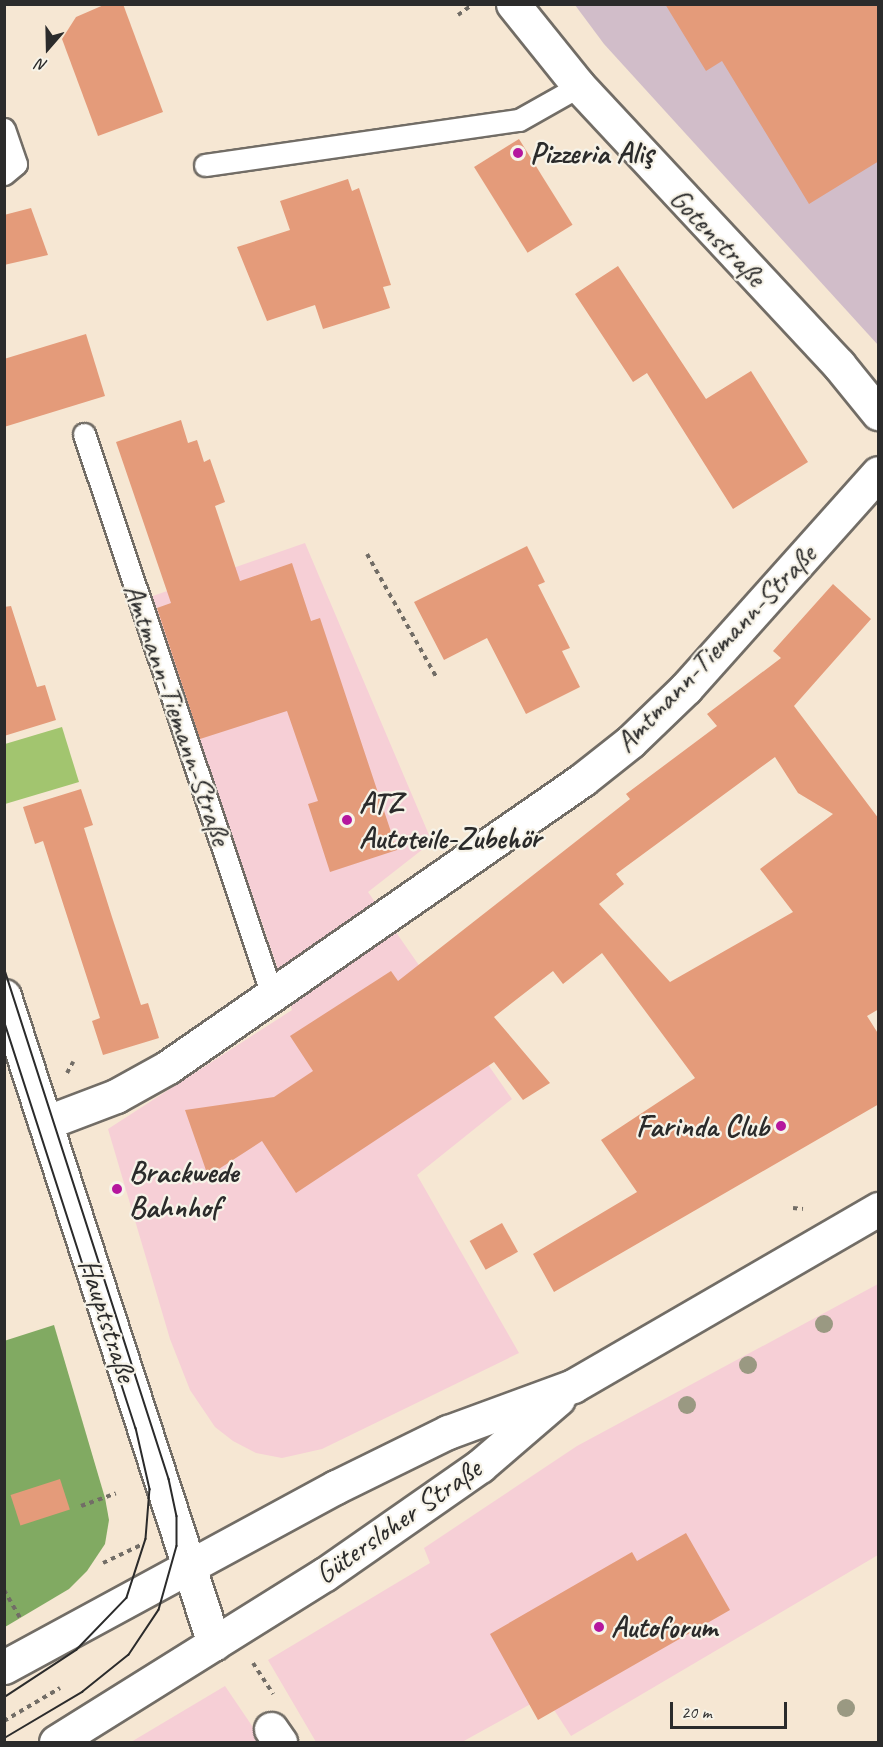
<!DOCTYPE html>
<meta charset="utf-8">
<style>
body{margin:0}
#map{position:relative;width:883px;height:1747px;overflow:hidden;background:#f6e7d3;font-family:Caveat,sans-serif}
div>[style]{position:absolute}
[style*='--x']{left:calc(var(--x)*1px);top:calc(var(--y)*1px);width:calc(var(--w)*1px);rotate:calc(var(--a)*1deg)}
.built>*{inset:0;background:#f6cfd6}
.industrial>*{inset:0;background:#d1bdc9}
.green>*{inset:0;background:#a2c56f}
.forest>*{inset:0;background:#81aa62}
.building>*{inset:0;background:#e49b7a;transform-origin:0 0}
.path>*{height:4px;margin-top:-2px;transform-origin:0;background:repeating-linear-gradient(90deg,#726d66 0 4.5px,transparent 0 9px)}
.roads{filter:drop-shadow(2px 0 #726d66) drop-shadow(-2px 0 #726d66) drop-shadow(0 2px #726d66) drop-shadow(0 -2px #726d66)}
.service>*{height:21px;margin:-10.5px;padding:0 10.5px;transform-origin:10.5px;border-radius:10.5px;background:#fff}
.minor>*{height:33px;margin:-16.5px;padding:0 16.5px;transform-origin:16.5px;border-radius:16.5px;background:#fff}
.tertiary>*{height:33px;margin:-16.5px;padding:0 16.5px;transform-origin:16.5px;border-radius:16.5px;background:#fff}
.tram>*{height:1.5px;margin:-0.75px;padding:0 0.75px;transform-origin:0.75px;border-radius:0.75px;background:#2b2b2b}
.trees>*{width:18px;height:18px;margin:-9px;border-radius:50%;background:#9a9982}
.dots>*{width:16px;height:16px;translate:-50% -50%;box-sizing:border-box;border:3px solid #f7f3e8;border-radius:50%}
span{translate:-50% -50%;white-space:nowrap;text-align:center;line-height:1.15;-webkit-text-stroke:4.5px #f7f3e8;paint-order:stroke}
.poi-label{font-size:30px;color:#2b2b2b;font-weight:700}
.left{translate:0 -50%;text-align:left}
.right{translate:-100% -50%;text-align:right}
.street-label{font-size:30px;color:#2b2b2b}
.frame{position:absolute;inset:0;border:6px solid #2b2b2b;pointer-events:none}
.north{position:absolute;left:18px;top:18px;width:60px;height:60px;-webkit-text-stroke:4px #f7f3e8;paint-order:stroke;rotate:200deg;font-size:16px;font-weight:700;line-height:24px;text-align:center;color:#2b2b2b}
.north::after{content:'';display:block;margin:auto;width:21px;height:27px;background:#2b2b2b;clip-path:polygon(50% 0,100% 100%,50% 72%,0 100%)}
.scale{position:absolute;left:670px;top:1702px;width:117px;height:27px;box-sizing:border-box;border:3px solid #2b2b2b;border-top:0;padding-left:8px;font-size:18px;line-height:21px;white-space:nowrap;color:#2b2b2b;-webkit-text-stroke:4px #f7f3e8;paint-order:stroke}
</style>
<div id="map">
<div class="built">
<i style="clip-path:polygon(305px 543px,432px 842px,368px 892px,512px 1099px,417px 1175px,519px 1353px,322px 1449px,282px 1458px,256px 1453px,233px 1441px,215px 1427px,190px 1390px,170px 1339px,108px 1129px,292px 1010px,150px 597px)"></i>
<i style="clip-path:polygon(878px 1284px,878px 1555px,571px 1736px,545px 1696px,462px 1742px,316px 1742px,268px 1660px,430px 1563px,424px 1548px,577px 1446px)"></i>
<i style="clip-path:polygon(225px 1686px,263px 1742px,131px 1742px)"></i>
</div>
<div class="industrial">
<i style="clip-path:polygon(575px 5px,878px 5px,878px 345px,604px 44px)"></i>
</div>
<div class="green">
<i style="clip-path:polygon(62px 727px,79px 782px,5px 804px,5px 744px)"></i>
</div>
<div class="forest">
<i style="clip-path:polygon(54px 1325px,105px 1498px,109px 1520px,105px 1544px,87px 1571px,69px 1589px,5px 1627px,4px 1341px)"></i>
</div>
<div class="building">
<i style="clip-path:polygon(106px 4px,123px 4px,163px 112px,98px 136px,62px 39px,76px 17px)"></i>
<i style="clip-path:polygon(665px 4px,879px 4px,879px 161px,809px 204px,722px 61px,706px 71px)"></i>
<i style="left:519px;top:139px;width:101px;height:53px;rotate:58deg"></i>
<i style="clip-path:polygon(348px 179px,352px 191px,359px 188px,391px 285px,383px 287px,390px 308px,323px 329px,315px 305px,267px 321px,237px 247px,290px 230px,280px 201px)"></i>
<i style="clip-path:polygon(31px 208px,48px 255px,4px 265px,4px 215px)"></i>
<i style="clip-path:polygon(618px 266px,706px 399px,751px 371px,808px 462px,733px 509px,647px 373px,633px 382px,575px 294px)"></i>
<i style="clip-path:polygon(86px 334px,105px 396px,4px 427px,4px 359px)"></i>
<i style="clip-path:polygon(181px 420px,188px 443px,197px 440px,204px 462px,210px 459px,225px 502px,215px 506px,240px 581px,292px 563px,311px 621px,320px 618px,397px 850px,330px 872px,308px 804px,318px 801px,287px 711px,200px 739px,157px 608px,171px 603px,116px 442px)"></i>
<i style="clip-path:polygon(527px 546px,545px 582px,538px 585px,570px 648px,562px 651px,580px 687px,526px 714px,487px 638px,444px 660px,414px 602px)"></i>
<i style="clip-path:polygon(evenodd,833px 584px,871px 619px,794px 706px,879px 819px,879px 1009px,867px 1016px,879px 1035px,879px 1104px,554px 1292px,533px 1254px,637px 1192px,601px 1140px,695px 1078px,602px 953px,563px 984px,553px 971px,494px 1017px,550px 1083px,523px 1100px,494px 1062px,296px 1193px,262px 1141px,208px 1176px,185px 1110px,274px 1097px,313px 1071px,290px 1036px,391px 971px,398px 981px,630px 799px,626px 794px,717px 726px,707px 714px,781px 658px,773px 651px,833px 584px,775px 757px,798px 793px,833px 814px,760px 869px,793px 912px,670px 982px,599px 904px,624px 884px,616px 874px,775px 757px)"></i>
<i style="clip-path:polygon(11px 606px,37px 687px,45px 685px,56px 720px,4px 736px,4px 607px)"></i>
<i style="clip-path:polygon(81px 789px,93px 825px,84px 828px,112px 917px,141px 1005px,148px 1003px,159px 1038px,103px 1055px,92px 1021px,100px 1018px,58px 888px,43px 841px,35px 844px,23px 807px)"></i>
<i style="left:502px;top:1223px;width:33px;height:37px;rotate:61deg"></i>
<i style="left:60px;top:1479px;width:32px;height:52px;rotate:72deg"></i>
<i style="clip-path:polygon(686px 1533px,730px 1610px,538px 1720px,490px 1634px,632px 1552px,637px 1561px)"></i>
</div>
<div class="path">
<i style="--x:458;--y:15;--w:19;--a:-36"></i>
<i style="--x:367;--y:554;--w:142;--a:60.6"></i>
<i style="--x:67;--y:1073;--w:13;--a:-61"></i>
<i style="--x:793;--y:1208;--w:10;--a:6"></i>
<i style="--x:81;--y:1506;--w:37;--a:-20"></i>
<i style="--x:103;--y:1563;--w:44;--a:-25.4"></i>
<i style="--x:4;--y:1590;--w:32;--a:60"></i>
<i style="--x:253;--y:1663;--w:37;--a:57"></i>
<i style="--x:4;--y:1721;--w:65;--a:-30.5"></i>
</div>
<div class="roads">
<div class="service">
<i style="--x:4;--y:129;--w:37;--a:71"></i>
<i style="--x:16;--y:164;--w:16;--a:140"></i>
<i style="--x:205;--y:165;--w:317;--a:-8.2"></i>
<i style="--x:519;--y:120;--w:69;--a:-29.5"></i>
<i style="--x:84;--y:434;--w:592;--a:71.47"></i>
</div>
<div class="minor">
<i style="--x:45;--y:1123;--w:76;--a:-20.8"></i>
<i style="--x:116;--y:1096;--w:60;--a:-29.1"></i>
<i style="--x:168;--y:1067;--w:504;--a:-34.73"></i>
<i style="--x:582;--y:780;--w:61;--a:-38.4"></i>
<i style="--x:630;--y:742;--w:78;--a:-44"></i>
<i style="--x:686;--y:688;--w:288;--a:-48.2"></i>
<i style="--x:271;--y:1729;--w:16;--a:55"></i>
</div>
<div class="tertiary">
<i style="--x:513;--y:4;--w:105;--a:51.2"></i>
<i style="--x:579;--y:86;--w:381;--a:47"></i>
<i style="--x:839;--y:365;--w:62;--a:50.9"></i>
<i style="--x:4;--y:996;--w:681;--a:72.04"></i>
<i style="--x:4;--y:1667;--w:378;--a:-28.5"></i>
<i style="--x:336;--y:1487;--w:125;--a:-26.2"></i>
<i style="--x:448;--y:1432;--w:133;--a:-20.2"></i>
<i style="--x:573;--y:1386;--w:353;--a:-30.1"></i>
<i style="--x:56;--y:1742;--w:317;--a:-32"></i>
<i style="--x:325;--y:1574;--w:189;--a:-34.9"></i>
<i style="--x:480;--y:1466;--w:103;--a:-40.7"></i>
</div>
</div>
<div class="tram">
<i style="--x:4;--y:967;--w:538;--a:72.14"></i>
<i style="--x:169;--y:1479;--w:38;--a:78"></i>
<i style="--x:177;--y:1516;--w:30;--a:90"></i>
<i style="--x:177;--y:1546;--w:66;--a:105.7"></i>
<i style="--x:159;--y:1610;--w:54;--a:123.7"></i>
<i style="--x:129;--y:1655;--w:59;--a:141.2"></i>
<i style="--x:83;--y:1692;--w:92;--a:149.3"></i>
<i style="--x:4;--y:1020;--w:429;--a:72.1"></i>
<i style="--x:136;--y:1428;--w:63;--a:77.1"></i>
<i style="--x:150;--y:1489;--w:50;--a:94.6"></i>
<i style="--x:146;--y:1539;--w:62;--a:107.9"></i>
<i style="--x:127;--y:1598;--w:72;--a:133.9"></i>
<i style="--x:77;--y:1650;--w:87;--a:146.7"></i>
</div>
<div class="trees">
<i style="left:824px;top:1324px"></i>
<i style="left:748px;top:1365px"></i>
<i style="left:687px;top:1405px"></i>
<i style="left:846px;top:1708px"></i>
</div>
<div class="dots">
<i style="left:518px;top:153px;background:#b5179e"></i>
<i style="left:347px;top:820px;background:#b5179e"></i>
<i style="left:781px;top:1126px;background:#b5179e"></i>
<i style="left:117px;top:1189px;background:#b5179e"></i>
<i style="left:599px;top:1627px;background:#b5179e"></i>
</div>
<div class="poi-label">
<span class="left" style="left:530px;top:153px">Pizzeria Aliş</span>
<span class="left" style="left:359px;top:820px">ATZ<br>Autoteile-Zubehör</span>
<span class="right" style="left:769px;top:1126px">Farinda Club</span>
<span class="left" style="left:129px;top:1189px">Brackwede<br>Bahnhof</span>
<span class="left" style="left:611px;top:1627px">Autoforum</span>
</div>
<div class="street-label">
<span style="left:718px;top:237px;rotate:46deg">Gotenstraße</span>
<span style="left:715px;top:648px;rotate:-46deg">Amtmann-Tiemann-Straße</span>
<span style="left:178px;top:714px;rotate:71deg">Amtmann-Tiemann-Straße</span>
<span style="left:108px;top:1320px;rotate:72deg">Hauptstraße</span>
<span style="left:398px;top:1521px;rotate:-35deg">Gütersloher Straße</span>
</div>
<div class="frame"></div>
<div class="north">N</div>
<div class="scale">20 m</div>
</div>
